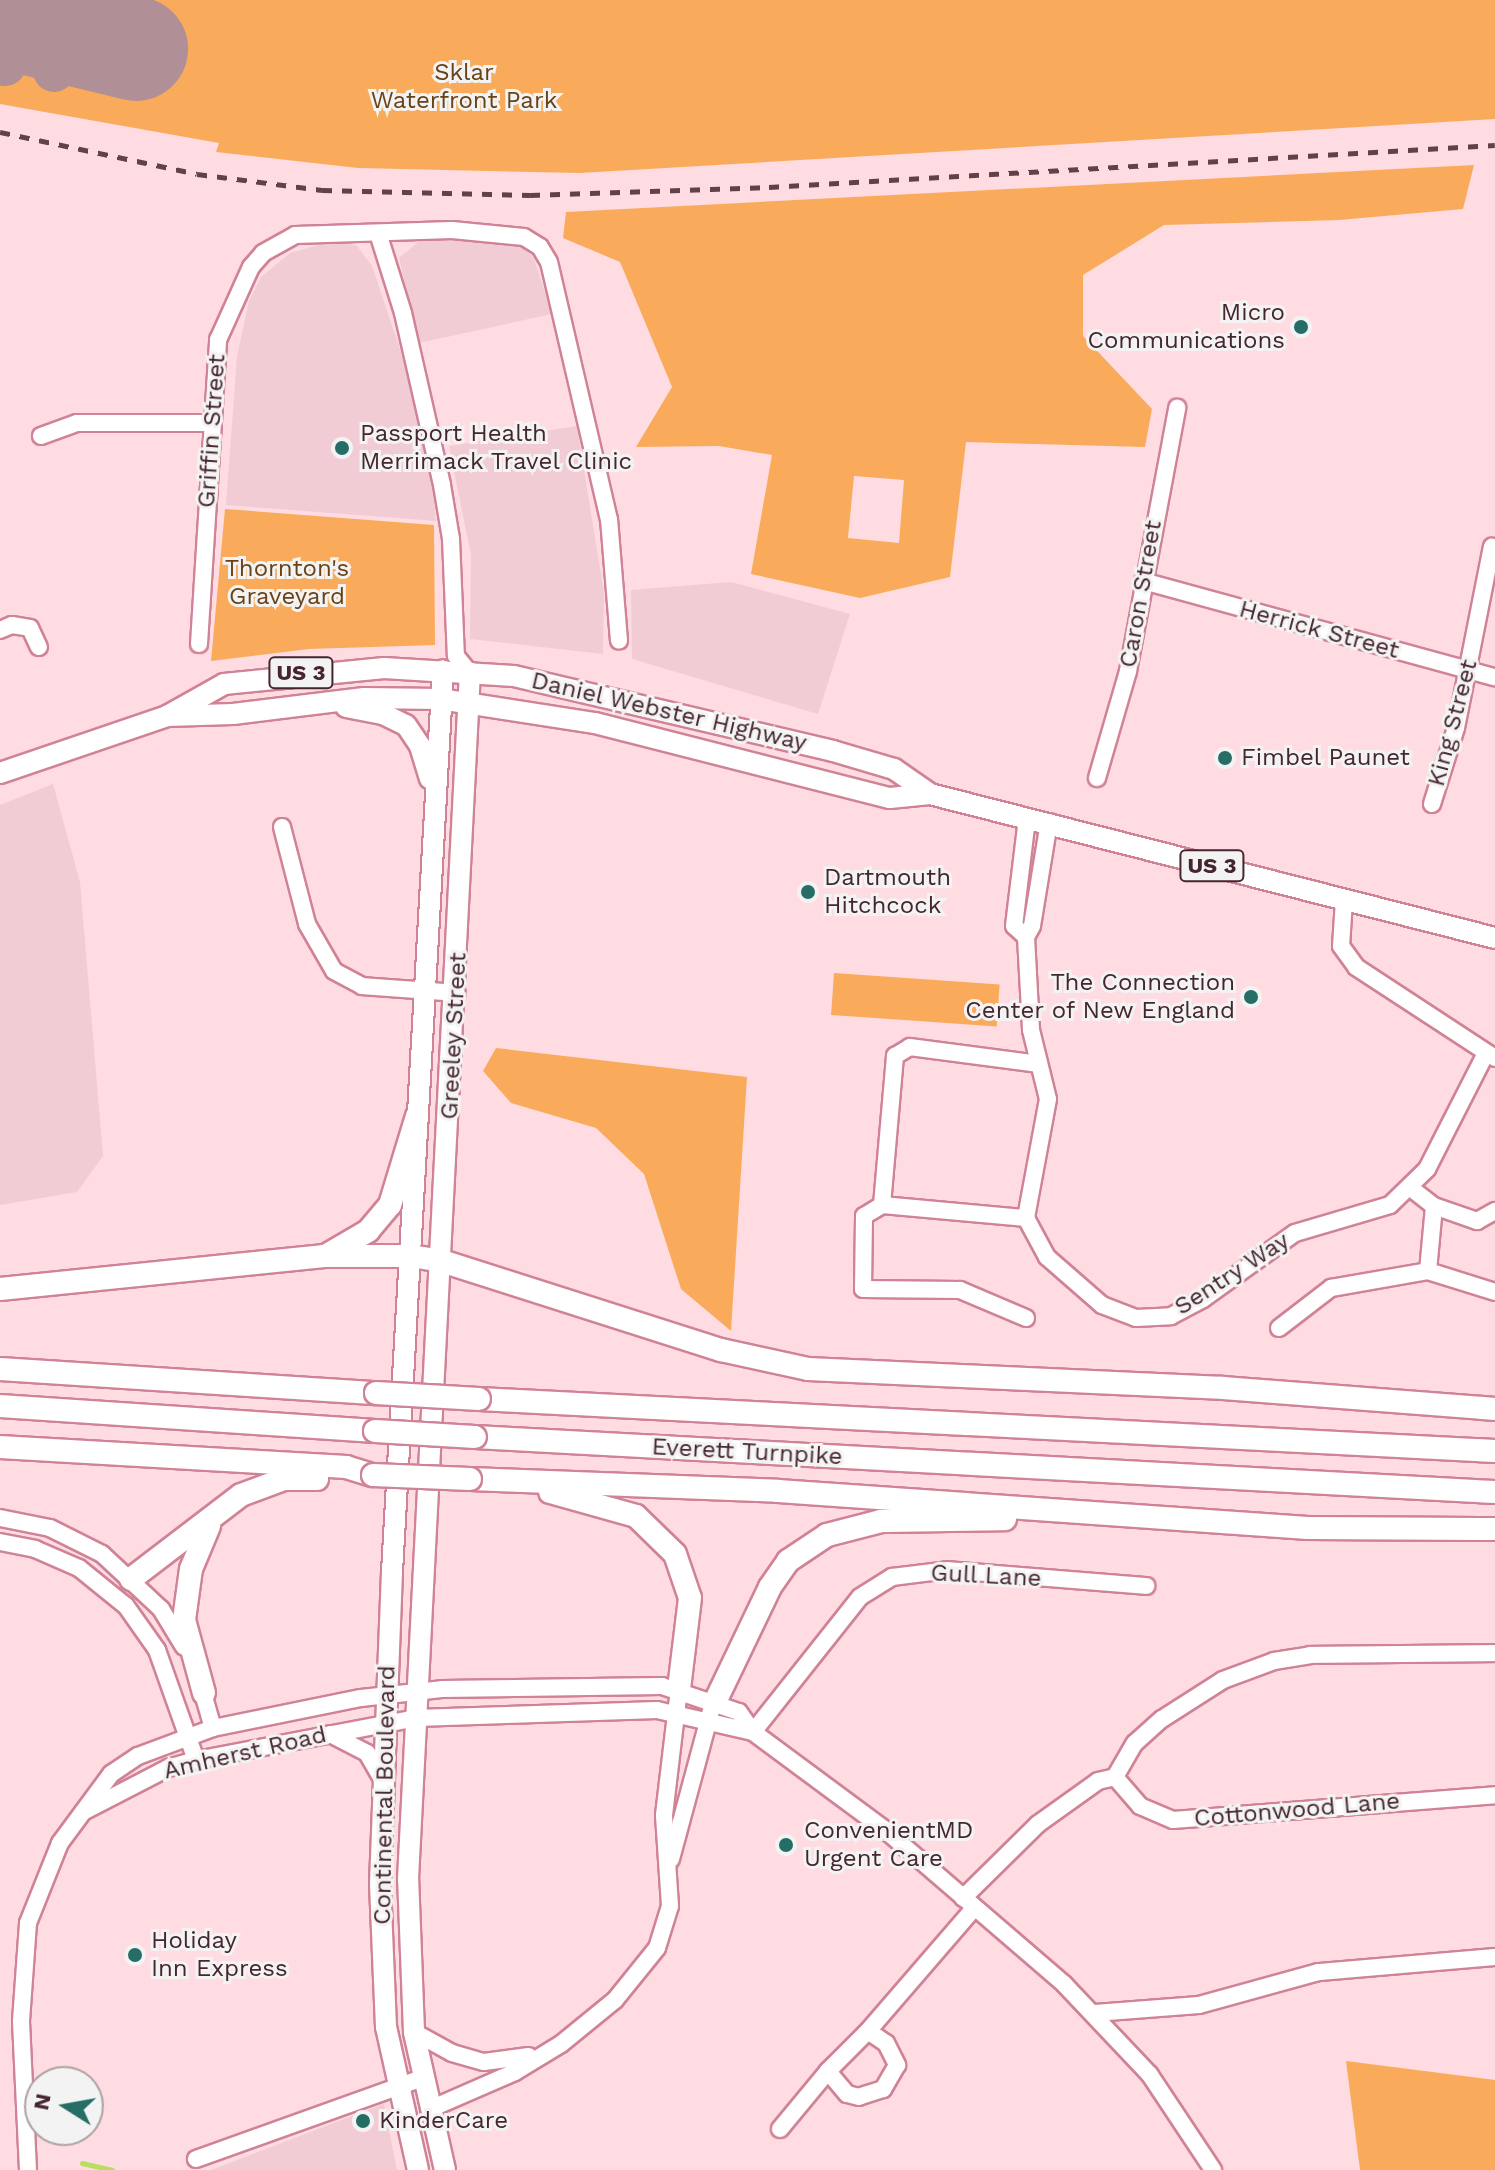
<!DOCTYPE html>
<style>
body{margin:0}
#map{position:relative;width:1495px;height:2170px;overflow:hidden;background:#fedce2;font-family:"Work Sans",sans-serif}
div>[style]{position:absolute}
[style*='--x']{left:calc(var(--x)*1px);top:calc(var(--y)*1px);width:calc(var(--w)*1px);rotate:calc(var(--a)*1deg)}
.built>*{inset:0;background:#f1ccd4}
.green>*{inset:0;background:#f9ab5b;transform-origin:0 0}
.stream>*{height:5px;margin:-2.5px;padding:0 2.5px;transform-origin:2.5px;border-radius:2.5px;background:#b6df5d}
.taxiway>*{height:42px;margin:-21px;padding:0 21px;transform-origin:21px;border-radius:21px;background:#b08f96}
.runway>*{height:104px;margin:-52px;padding:0 52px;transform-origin:52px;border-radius:52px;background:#b08f96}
.roads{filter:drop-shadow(2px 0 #d08396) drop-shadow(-2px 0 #d08396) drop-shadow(0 2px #d08396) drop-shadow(0 -2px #d08396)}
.minor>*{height:16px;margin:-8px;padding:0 8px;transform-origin:8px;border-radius:8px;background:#fff}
.major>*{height:20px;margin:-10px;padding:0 10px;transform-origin:10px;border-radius:10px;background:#fff}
.highway>*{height:22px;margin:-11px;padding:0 11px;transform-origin:11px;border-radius:11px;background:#fff}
.rail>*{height:5px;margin-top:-2.5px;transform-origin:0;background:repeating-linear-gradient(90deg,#624249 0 10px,transparent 0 20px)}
.bridges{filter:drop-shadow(2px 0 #d08396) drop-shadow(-2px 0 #d08396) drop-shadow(0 2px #d08396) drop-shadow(0 -2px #d08396)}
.highway-bridge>*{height:22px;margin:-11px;padding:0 11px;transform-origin:11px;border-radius:11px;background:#fff}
.dots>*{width:22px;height:22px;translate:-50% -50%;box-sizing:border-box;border:4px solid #f3f3f3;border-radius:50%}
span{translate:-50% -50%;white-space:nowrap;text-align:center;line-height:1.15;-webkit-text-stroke:6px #f3f3f3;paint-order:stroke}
.shield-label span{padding:2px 6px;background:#f3f3f3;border:2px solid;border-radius:6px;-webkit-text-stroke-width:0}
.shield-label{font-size:22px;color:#46262e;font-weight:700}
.park-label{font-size:24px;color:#694218}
.poi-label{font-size:24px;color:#46262e}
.right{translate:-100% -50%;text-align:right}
.left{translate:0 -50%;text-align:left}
.street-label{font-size:24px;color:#46262e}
.north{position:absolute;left:24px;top:2066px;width:80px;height:80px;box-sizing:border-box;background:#f3f3f3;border:2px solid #aea1a4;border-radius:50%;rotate:281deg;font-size:22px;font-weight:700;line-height:32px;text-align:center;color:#46262e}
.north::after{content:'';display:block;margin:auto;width:28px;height:36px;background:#256d65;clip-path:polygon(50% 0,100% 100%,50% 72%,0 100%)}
</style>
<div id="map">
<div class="built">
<i style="clip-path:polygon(470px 237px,524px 247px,534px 259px,552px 314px,419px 343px,399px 258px,423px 238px)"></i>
<i style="clip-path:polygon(337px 240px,357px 246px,372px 266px,406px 367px,433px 485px,436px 521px,226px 505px,237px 356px,249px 301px,261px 277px,290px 253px)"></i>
<i style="clip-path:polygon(577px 426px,604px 593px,603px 654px,470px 639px,471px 555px,449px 446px)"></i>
<i style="clip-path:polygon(731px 582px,850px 614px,818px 714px,632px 659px,631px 590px)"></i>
<i style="clip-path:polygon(53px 784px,80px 882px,103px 1156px,77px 1192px,0 1205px,0 805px)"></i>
<i style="clip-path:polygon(384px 2104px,397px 2170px,211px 2170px,383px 2104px)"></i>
</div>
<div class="green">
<i style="clip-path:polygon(0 0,1495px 0,1495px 119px,580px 173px,358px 168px,216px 152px,219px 143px,0 104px)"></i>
<i style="clip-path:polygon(evenodd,1474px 165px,1463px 209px,1339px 220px,1164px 225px,1083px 275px,1083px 336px,1152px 409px,1145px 447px,966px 442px,950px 577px,860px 598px,751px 574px,772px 455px,719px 446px,636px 447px,672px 387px,620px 262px,563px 238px,566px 212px,1474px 165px,854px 476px,904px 480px,899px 543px,848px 538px,854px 476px)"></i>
<i style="clip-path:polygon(225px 509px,434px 525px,435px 645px,309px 649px,211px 661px)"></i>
<i style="left:834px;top:973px;width:166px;height:42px;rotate:4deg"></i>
<i style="clip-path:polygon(496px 1048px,747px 1077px,731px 1331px,681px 1289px,644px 1174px,596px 1128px,511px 1103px,483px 1071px)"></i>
<i style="clip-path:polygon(1346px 2061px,1495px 2080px,1495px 2170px,1360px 2170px)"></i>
</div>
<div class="stream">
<i style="--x:82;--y:2163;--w:31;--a:13"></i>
</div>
<div class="taxiway">
<i style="--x:5;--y:65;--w:46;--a:-76.3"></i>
<i style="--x:54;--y:71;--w:40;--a:-75.6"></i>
</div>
<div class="runway">
<i style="--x:0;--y:16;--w:140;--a:13.6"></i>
</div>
<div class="roads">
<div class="minor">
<i style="--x:378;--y:233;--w:84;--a:72.6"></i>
<i style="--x:403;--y:313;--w:176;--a:77.2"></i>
<i style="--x:442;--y:485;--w:55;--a:80.5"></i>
<i style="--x:451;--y:539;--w:117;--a:87.6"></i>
<i style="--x:456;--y:656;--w:22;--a:51"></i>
<i style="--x:41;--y:436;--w:38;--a:-20"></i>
<i style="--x:77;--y:423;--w:134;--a:0"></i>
<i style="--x:1143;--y:581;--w:365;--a:15.3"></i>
<i style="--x:0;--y:630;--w:13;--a:-23"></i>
<i style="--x:12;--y:625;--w:18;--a:9"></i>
<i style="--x:30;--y:628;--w:21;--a:65"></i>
<i style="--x:199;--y:644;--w:305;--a:-86.4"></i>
<i style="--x:218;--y:340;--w:80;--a:-65.7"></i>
<i style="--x:251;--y:267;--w:18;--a:-49"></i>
<i style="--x:263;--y:253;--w:37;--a:-29"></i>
<i style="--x:295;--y:235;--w:157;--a:-1.8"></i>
<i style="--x:452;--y:230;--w:72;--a:5.6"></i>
<i style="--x:524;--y:237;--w:19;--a:32"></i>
<i style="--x:540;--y:247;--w:17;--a:59"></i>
<i style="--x:549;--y:262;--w:264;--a:76.9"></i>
<i style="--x:609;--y:519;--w:122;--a:85.3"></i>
<i style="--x:1097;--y:778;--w:111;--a:-73.8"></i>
<i style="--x:1128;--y:671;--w:268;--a:-79.4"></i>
<i style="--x:1432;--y:804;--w:80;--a:-72.5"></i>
<i style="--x:1456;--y:728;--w:185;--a:-78.8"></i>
<i style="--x:1049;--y:822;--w:105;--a:99.3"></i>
<i style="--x:1032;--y:926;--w:13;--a:119"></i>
<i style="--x:1026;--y:937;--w:93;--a:86.9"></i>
<i style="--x:1031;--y:1030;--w:71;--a:76.2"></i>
<i style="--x:1048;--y:1099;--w:121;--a:100.5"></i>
<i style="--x:1026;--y:1218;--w:44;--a:61.7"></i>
<i style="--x:1047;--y:1257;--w:73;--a:41.1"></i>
<i style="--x:1102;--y:1305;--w:36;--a:21"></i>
<i style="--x:1136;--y:1318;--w:35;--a:-3"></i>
<i style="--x:1171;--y:1316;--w:36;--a:-28"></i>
<i style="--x:1203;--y:1299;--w:113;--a:-35.7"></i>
<i style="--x:1295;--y:1233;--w:99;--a:-16.4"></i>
<i style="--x:1390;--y:1205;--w:52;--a:-44.2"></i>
<i style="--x:1427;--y:1169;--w:130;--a:-63"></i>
<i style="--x:282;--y:827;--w:100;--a:75.5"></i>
<i style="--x:307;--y:924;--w:54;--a:60.1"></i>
<i style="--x:334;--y:971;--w:32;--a:28"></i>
<i style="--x:362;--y:986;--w:95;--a:4.2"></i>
<i style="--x:1344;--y:900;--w:46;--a:93.7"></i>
<i style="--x:1341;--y:946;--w:26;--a:54"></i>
<i style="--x:1356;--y:967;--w:166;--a:33.2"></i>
<i style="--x:1026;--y:937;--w:16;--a:-137"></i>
<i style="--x:1014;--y:926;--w:109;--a:-83.1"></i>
<i style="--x:1412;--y:1189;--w:28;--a:38"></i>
<i style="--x:1434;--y:1206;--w:46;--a:19.2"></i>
<i style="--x:1477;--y:1221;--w:21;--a:-29"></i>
<i style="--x:882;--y:1205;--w:150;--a:-85"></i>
<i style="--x:895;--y:1056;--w:17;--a:-31"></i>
<i style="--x:910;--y:1047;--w:130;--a:7.5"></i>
<i style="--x:1428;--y:1271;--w:65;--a:-84.7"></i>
<i style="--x:1026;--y:1318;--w:72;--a:-157"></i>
<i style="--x:960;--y:1290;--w:97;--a:-179.4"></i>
<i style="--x:863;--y:1289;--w:73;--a:-89.2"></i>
<i style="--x:864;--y:1216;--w:21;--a:-31"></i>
<i style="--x:882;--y:1205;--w:145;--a:5.2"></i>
<i style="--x:1279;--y:1328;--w:66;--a:-37.6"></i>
<i style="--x:1331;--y:1288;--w:98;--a:-9.9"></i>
<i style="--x:1428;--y:1271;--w:70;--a:17.4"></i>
<i style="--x:0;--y:1518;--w:51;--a:11.3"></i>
<i style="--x:50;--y:1528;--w:58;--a:26.6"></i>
<i style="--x:102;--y:1554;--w:81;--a:43"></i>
<i style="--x:161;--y:1609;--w:44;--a:58.8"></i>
<i style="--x:0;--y:1542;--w:36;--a:11"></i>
<i style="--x:35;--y:1549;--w:48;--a:23.4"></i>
<i style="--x:79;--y:1568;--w:60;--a:39"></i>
<i style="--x:126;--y:1606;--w:54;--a:54.8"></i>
<i style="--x:157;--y:1650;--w:117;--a:70.5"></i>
<i style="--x:200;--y:1683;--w:47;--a:73.9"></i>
<i style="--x:753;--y:1732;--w:172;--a:-51.6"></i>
<i style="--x:860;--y:1597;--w:38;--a:-32"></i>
<i style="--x:892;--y:1577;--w:56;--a:-7.1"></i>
<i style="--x:948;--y:1570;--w:199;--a:4.6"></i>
<i style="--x:330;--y:1734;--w:42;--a:27.2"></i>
<i style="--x:367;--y:1753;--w:34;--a:60"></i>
<i style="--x:1115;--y:1777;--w:38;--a:49"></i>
<i style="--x:1140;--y:1806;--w:36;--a:23"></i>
<i style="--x:1173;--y:1820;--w:323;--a:-4.4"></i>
<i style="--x:83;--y:1812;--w:96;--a:-27.4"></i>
<i style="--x:168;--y:1768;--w:29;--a:-16"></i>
<i style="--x:196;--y:1760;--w:224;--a:-10.8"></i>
<i style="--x:416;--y:1718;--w:241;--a:-1.9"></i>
<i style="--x:657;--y:1710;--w:98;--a:12.9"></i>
<i style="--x:753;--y:1732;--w:163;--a:36.5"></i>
<i style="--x:884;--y:1829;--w:238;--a:40.7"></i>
<i style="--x:1064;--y:1984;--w:125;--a:46.6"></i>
<i style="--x:1150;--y:2075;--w:114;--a:56.4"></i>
<i style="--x:671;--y:1859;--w:153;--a:-74.9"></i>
<i style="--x:963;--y:1898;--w:105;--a:-44.6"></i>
<i style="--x:1038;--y:1824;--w:74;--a:-35.6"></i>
<i style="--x:1098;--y:1781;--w:17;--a:-13"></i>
<i style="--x:1115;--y:1777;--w:39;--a:-60"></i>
<i style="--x:1135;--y:1743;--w:36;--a:-42"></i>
<i style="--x:1162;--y:1719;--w:72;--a:-32.6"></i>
<i style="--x:1223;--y:1680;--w:54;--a:-20.4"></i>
<i style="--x:1274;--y:1661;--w:36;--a:-9"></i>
<i style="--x:1310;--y:1655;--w:185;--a:-0.6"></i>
<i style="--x:1095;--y:2013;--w:104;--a:-4.4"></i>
<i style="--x:1199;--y:2005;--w:124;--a:-15.4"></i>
<i style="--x:1319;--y:1972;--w:177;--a:-4.9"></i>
<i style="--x:868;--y:2031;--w:22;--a:34"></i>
<i style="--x:886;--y:2043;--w:25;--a:63"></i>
<i style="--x:897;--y:2065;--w:28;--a:120"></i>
<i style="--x:883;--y:2089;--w:25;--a:162"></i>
<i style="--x:859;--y:2097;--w:12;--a:-166"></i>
<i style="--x:847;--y:2094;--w:30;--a:-130"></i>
<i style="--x:828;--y:2071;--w:57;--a:-45"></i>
<i style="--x:868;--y:2031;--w:162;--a:-49.2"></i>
<i style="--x:414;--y:2032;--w:43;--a:28.9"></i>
<i style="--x:452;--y:2053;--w:33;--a:16"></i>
<i style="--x:484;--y:2062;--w:45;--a:-7.6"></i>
<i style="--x:430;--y:2109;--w:93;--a:-23.5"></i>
<i style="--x:515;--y:2072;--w:54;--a:-31.3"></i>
<i style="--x:561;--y:2044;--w:70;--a:-39.2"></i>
<i style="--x:615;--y:2000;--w:67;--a:-51.1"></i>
<i style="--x:657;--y:1948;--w:44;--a:-72.8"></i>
<i style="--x:670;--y:1906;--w:91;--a:-93.8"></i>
<i style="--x:664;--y:1815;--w:127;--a:-83.2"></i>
<i style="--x:780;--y:2129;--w:75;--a:-50.4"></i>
<i style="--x:196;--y:2159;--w:240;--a:-19.7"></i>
<i style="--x:28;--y:2170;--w:149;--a:-92.7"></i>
<i style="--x:21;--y:2021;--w:98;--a:-85.9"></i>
<i style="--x:28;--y:1923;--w:86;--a:-68.2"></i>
<i style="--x:60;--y:1843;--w:86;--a:-53.5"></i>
<i style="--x:111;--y:1774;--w:32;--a:-34"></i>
<i style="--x:138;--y:1756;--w:80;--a:-20.5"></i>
<i style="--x:213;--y:1728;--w:151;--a:-11.5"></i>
<i style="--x:361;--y:1698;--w:81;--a:-6.3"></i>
<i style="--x:442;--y:1689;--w:220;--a:-0.8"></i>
<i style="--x:662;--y:1686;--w:81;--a:18.7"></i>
<i style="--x:739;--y:1712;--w:24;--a:55"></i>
</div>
<div class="major">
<i style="--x:346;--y:707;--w:38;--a:11"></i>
<i style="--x:383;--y:714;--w:25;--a:26"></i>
<i style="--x:406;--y:725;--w:25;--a:56"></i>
<i style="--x:420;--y:746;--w:34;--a:73"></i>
<i style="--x:167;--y:716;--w:66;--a:-1.7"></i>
<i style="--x:233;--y:714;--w:132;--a:-7"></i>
<i style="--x:364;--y:698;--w:76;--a:0.8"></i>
<i style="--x:440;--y:699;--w:157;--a:8.8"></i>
<i style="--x:595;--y:723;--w:304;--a:14.3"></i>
<i style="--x:890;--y:798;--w:40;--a:-5.7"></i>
<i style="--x:0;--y:773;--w:176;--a:-18.8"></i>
<i style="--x:167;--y:716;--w:65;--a:-29.3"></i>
<i style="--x:224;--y:684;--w:161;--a:-5.7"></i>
<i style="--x:384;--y:668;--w:130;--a:3.5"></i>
<i style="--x:514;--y:676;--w:328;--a:13.2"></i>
<i style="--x:833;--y:751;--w:64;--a:16.4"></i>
<i style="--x:894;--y:769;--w:44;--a:34.8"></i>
<i style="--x:930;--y:794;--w:583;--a:14.3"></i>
<i style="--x:418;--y:2170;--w:147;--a:-102.6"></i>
<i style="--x:386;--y:2027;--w:143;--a:-92.4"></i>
<i style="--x:380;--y:1884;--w:312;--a:-87.8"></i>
<i style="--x:392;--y:1572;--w:903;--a:-86.76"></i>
<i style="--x:445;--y:2170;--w:141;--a:-102.7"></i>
<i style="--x:414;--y:2032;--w:153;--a:-92.2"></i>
<i style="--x:408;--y:1879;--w:1208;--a:-87.06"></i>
</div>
<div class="highway">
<i style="--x:327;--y:1255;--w:48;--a:-30.3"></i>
<i style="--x:368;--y:1231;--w:34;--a:-50"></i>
<i style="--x:390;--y:1205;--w:93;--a:-73.1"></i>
<i style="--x:0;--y:1289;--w:326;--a:-5.8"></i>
<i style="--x:324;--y:1256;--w:87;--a:0"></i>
<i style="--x:411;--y:1256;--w:31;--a:9"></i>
<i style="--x:442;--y:1261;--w:293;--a:17.7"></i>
<i style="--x:721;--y:1350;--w:89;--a:12.3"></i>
<i style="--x:808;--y:1369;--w:415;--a:2.6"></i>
<i style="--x:1223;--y:1388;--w:273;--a:4.4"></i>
<i style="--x:0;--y:1369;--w:377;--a:3.7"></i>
<i style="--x:479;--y:1399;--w:1017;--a:2.93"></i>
<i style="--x:0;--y:1406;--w:376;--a:3.8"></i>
<i style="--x:475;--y:1437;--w:1021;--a:3.09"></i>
<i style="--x:0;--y:1447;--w:347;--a:3.3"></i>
<i style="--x:346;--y:1467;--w:28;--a:17"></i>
<i style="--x:470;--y:1479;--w:308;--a:2.2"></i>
<i style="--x:778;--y:1491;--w:531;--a:3.99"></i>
<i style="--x:1308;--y:1528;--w:187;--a:0.3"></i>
<i style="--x:550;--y:1492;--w:89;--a:15.6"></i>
<i style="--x:636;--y:1516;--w:54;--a:44.3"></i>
<i style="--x:675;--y:1554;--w:46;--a:71.2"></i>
<i style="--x:690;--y:1598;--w:92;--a:96.9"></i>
<i style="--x:131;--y:1579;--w:138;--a:-37.4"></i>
<i style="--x:241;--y:1495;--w:46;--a:-20.4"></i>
<i style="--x:284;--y:1479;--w:33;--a:0"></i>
<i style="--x:204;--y:1693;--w:76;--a:-105.3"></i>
<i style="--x:184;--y:1620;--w:51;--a:-82.2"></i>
<i style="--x:191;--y:1569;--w:47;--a:-67.3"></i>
<i style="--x:715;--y:1702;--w:127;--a:-64.4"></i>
<i style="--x:770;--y:1587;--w:32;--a:-55"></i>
<i style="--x:788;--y:1561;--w:47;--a:-33.7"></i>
<i style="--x:827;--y:1535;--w:56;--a:-14.5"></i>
<i style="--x:881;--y:1521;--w:124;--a:-0.9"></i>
</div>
</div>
<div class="rail">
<i style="--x:0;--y:132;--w:201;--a:12"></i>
<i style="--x:197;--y:174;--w:126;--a:7.3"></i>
<i style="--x:322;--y:190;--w:208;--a:1.4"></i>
<i style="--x:530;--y:195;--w:239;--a:-1.9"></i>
<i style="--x:769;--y:187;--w:727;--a:-3.31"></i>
</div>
<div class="bridges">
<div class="highway-bridge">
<i style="--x:376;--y:1393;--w:103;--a:3.3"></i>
<i style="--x:375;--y:1431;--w:100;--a:3.4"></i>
<i style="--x:373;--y:1475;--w:97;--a:2.4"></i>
</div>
</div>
<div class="dots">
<i style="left:1301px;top:327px;background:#256d65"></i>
<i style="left:342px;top:448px;background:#256d65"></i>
<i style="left:1225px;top:758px;background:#256d65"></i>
<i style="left:808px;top:892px;background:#256d65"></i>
<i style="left:1251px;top:997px;background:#256d65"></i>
<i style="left:786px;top:1845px;background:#256d65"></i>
<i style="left:135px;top:1955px;background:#256d65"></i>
<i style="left:363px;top:2121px;background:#256d65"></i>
</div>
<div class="shield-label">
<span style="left:301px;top:673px">US 3</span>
<span style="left:1212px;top:866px">US 3</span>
</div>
<div class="park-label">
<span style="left:464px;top:87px">Sklar<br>Waterfront Park</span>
<span style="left:287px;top:583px">Thornton's<br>Graveyard</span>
</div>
<div class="poi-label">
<span class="right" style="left:1285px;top:327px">Micro<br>Communications</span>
<span class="left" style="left:360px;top:448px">Passport Health<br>Merrimack Travel Clinic</span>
<span class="left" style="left:1241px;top:758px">Fimbel Paunet</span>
<span class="left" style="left:824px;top:892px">Dartmouth<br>Hitchcock</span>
<span class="right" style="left:1235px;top:997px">The Connection<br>Center of New England</span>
<span class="left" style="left:804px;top:1845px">ConvenientMD<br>Urgent Care</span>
<span class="left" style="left:151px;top:1955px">Holiday<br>Inn Express</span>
<span class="left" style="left:379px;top:2121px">KinderCare</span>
</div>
<div class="street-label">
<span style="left:212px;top:431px;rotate:-86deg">Griffin Street</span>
<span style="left:1141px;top:594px;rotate:-80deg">Caron Street</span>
<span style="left:1319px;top:630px;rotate:15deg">Herrick Street</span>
<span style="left:669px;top:712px;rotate:13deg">Daniel Webster Highway</span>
<span style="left:1453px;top:723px;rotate:-75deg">King Street</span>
<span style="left:454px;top:1036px;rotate:-87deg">Greeley Street</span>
<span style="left:1232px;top:1274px;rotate:-33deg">Sentry Way</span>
<span style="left:747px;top:1452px;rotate:3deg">Everett Turnpike</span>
<span style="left:986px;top:1576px;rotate:3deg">Gull Lane</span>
<span style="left:245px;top:1753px;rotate:-13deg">Amherst Road</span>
<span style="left:385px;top:1795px;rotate:-89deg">Continental Boulevard</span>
<span style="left:1297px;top:1810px;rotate:-5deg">Cottonwood Lane</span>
</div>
<div class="north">N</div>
</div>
